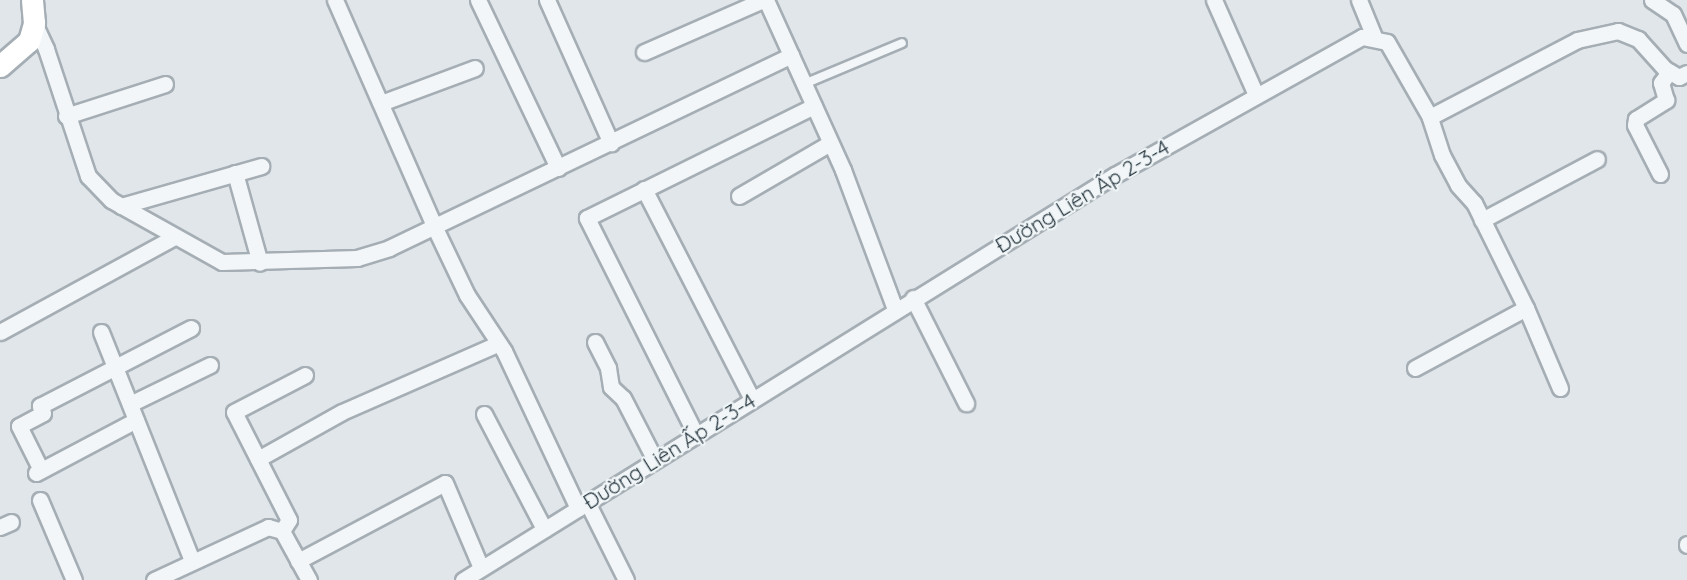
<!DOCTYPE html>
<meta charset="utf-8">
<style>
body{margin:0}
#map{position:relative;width:1687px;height:580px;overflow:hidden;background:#e0e6ea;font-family:Quicksand,sans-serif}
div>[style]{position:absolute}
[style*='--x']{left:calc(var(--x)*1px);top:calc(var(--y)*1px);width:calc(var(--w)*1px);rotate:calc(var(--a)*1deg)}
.roads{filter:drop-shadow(2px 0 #a5aeb4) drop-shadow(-2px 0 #a5aeb4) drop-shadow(0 2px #a5aeb4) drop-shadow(0 -2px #a5aeb4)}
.lane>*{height:8px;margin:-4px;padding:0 4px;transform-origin:4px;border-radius:4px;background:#f3f6f8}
.street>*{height:15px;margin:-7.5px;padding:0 7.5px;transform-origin:7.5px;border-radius:7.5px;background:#f3f6f8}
.secondary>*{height:21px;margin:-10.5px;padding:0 10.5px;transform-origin:10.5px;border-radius:10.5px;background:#fff}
span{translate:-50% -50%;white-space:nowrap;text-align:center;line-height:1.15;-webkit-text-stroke:4.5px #f0f5f7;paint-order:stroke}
.street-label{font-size:21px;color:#283841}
</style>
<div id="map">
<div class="roads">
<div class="lane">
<i style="--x:804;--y:84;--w:106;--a:-22.7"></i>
</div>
<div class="street">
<i style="--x:335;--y:0;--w:249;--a:66.3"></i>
<i style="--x:435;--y:228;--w:74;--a:64.5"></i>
<i style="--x:467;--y:295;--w:67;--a:56.5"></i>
<i style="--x:504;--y:351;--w:174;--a:64.8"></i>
<i style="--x:478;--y:0;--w:186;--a:64.5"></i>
<i style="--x:547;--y:0;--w:157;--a:65.9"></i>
<i style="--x:766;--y:0;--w:187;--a:65.6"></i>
<i style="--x:843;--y:170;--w:148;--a:69.5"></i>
<i style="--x:1214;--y:0;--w:104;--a:66.1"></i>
<i style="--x:1359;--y:0;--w:42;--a:67.7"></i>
<i style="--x:1652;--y:0;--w:25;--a:34"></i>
<i style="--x:1673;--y:14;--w:33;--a:65"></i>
<i style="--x:34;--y:23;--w:29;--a:65"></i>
<i style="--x:46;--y:49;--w:134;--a:71.7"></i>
<i style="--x:88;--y:176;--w:33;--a:46"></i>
<i style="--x:111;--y:200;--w:127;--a:29.2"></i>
<i style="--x:222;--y:262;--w:135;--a:-1.7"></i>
<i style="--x:357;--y:258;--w:34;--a:-17"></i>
<i style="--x:389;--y:248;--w:446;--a:-25.6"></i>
<i style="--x:644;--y:52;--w:130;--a:-23.6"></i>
<i style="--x:381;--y:103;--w:100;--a:-20.4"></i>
<i style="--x:66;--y:116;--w:104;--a:-17.9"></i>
<i style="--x:235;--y:173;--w:93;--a:74.5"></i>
<i style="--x:1660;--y:174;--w:55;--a:-117"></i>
<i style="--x:1635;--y:125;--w:6;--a:-81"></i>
<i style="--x:1636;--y:119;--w:36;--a:-32"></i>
<i style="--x:1666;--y:100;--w:18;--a:-106"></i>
<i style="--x:1661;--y:83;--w:14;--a:-54"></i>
<i style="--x:644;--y:189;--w:236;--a:62.8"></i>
<i style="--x:739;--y:196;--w:105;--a:-30.2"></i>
<i style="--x:121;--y:206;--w:146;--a:-15.9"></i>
<i style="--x:1482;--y:220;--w:130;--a:-27.9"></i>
<i style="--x:913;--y:298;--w:118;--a:63.2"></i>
<i style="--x:1526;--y:308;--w:87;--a:67"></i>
<i style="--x:0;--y:332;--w:198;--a:-28.6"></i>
<i style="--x:101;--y:332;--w:246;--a:68.3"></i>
<i style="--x:595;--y:342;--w:29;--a:63"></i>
<i style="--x:608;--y:368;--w:19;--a:81"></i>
<i style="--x:611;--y:387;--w:16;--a:43"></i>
<i style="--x:623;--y:398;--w:70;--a:62.7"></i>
<i style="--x:1415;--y:368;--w:126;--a:-28.4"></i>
<i style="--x:1526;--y:308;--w:117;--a:-116.3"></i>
<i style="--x:1474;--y:203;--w:24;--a:-132"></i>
<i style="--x:1458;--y:185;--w:34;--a:-118"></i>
<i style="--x:1442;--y:155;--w:40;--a:-108"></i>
<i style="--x:130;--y:404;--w:89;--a:-26"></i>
<i style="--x:484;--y:414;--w:130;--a:62.4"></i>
<i style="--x:696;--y:435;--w:243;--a:-116.7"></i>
<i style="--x:587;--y:218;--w:253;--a:-26.3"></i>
<i style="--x:258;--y:459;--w:96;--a:-29.2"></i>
<i style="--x:342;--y:412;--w:171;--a:-23.7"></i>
<i style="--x:41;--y:470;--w:49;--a:-116.6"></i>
<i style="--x:19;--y:426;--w:27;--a:-28"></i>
<i style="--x:43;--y:413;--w:8;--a:-113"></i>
<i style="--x:40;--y:406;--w:170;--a:-27.3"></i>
<i style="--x:36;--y:473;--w:113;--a:-27.9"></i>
<i style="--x:40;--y:500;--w:87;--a:67"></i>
<i style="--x:587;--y:502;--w:87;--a:63.4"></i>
<i style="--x:0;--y:527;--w:12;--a:-24"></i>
<i style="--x:282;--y:531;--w:13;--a:-58"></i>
<i style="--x:289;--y:520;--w:121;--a:-117"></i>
<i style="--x:234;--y:412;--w:80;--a:-27.5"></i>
<i style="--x:1687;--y:544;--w:1;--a:90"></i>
<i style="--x:298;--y:561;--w:166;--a:-28"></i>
<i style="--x:445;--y:483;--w:92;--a:67"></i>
<i style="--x:154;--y:580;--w:126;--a:-24.9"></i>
<i style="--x:268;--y:527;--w:15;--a:16"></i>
<i style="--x:282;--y:531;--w:56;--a:61.1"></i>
<i style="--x:463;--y:580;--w:768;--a:-31.85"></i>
<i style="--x:1115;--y:175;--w:283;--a:-29.2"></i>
<i style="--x:1362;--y:37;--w:25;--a:11"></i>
<i style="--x:1387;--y:42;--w:86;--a:60.2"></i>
<i style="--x:1430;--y:117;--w:166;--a:-27.6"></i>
<i style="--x:1577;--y:40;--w:42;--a:-12.4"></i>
<i style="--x:1618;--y:31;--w:22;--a:22"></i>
<i style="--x:1638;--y:39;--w:40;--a:48"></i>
<i style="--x:1665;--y:69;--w:16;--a:30"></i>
<i style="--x:1679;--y:77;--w:9;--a:-27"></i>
</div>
<div class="secondary">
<i style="--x:0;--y:66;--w:38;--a:-41"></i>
<i style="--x:29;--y:41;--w:19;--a:-74"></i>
<i style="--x:34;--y:23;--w:23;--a:-95"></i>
</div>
</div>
<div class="street-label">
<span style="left:1082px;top:196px;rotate:-31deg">Đường Liên Ấp 2-3-4</span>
<span style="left:669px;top:451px;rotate:-32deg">Đường Liên Ấp 2-3-4</span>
</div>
</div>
